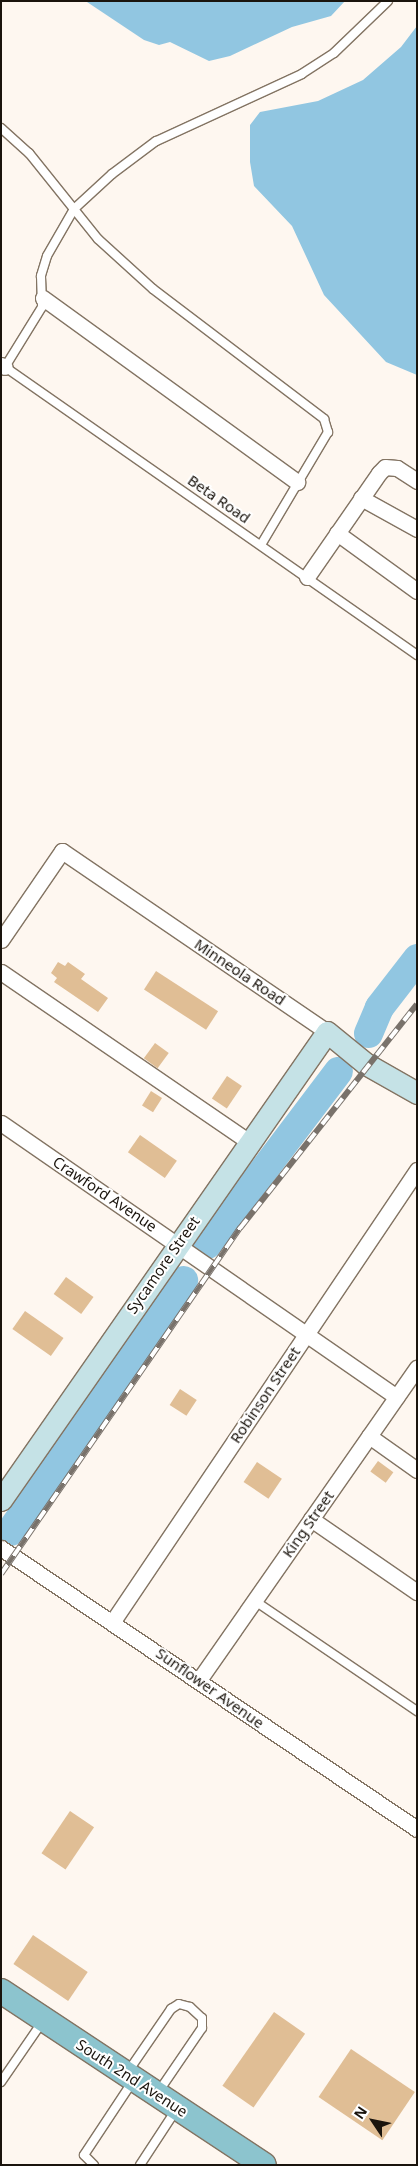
<!DOCTYPE html>
<style>
body{margin:0}
#map{position:relative;width:418px;height:2166px;overflow:hidden;background:#fef7f0;font-family:"Noto Sans",sans-serif}
div>[style]{position:absolute}
[style*='--x']{left:calc(var(--x)*1px);top:calc(var(--y)*1px);width:calc(var(--w)*1px);rotate:calc(var(--a)*1deg)}
.water>*{inset:0;background:#91c6e1}
.river>*{height:29px;margin:-14.5px;padding:0 14.5px;transform-origin:14.5px;border-radius:14.5px;background:#91c6e1}
.building>*{inset:0;background:#e0be95;transform-origin:0 0}
.roads{filter:drop-shadow(1px 0 #837463) drop-shadow(-1px 0 #837463) drop-shadow(0 1px #837463) drop-shadow(0 -1px #837463)}
.lane>*{height:8px;margin:-4px;padding:0 4px;transform-origin:4px;border-radius:4px;background:#fff}
.street>*{height:15px;margin:-7.5px;padding:0 7.5px;transform-origin:7.5px;border-radius:7.5px;background:#fff}
.secondary>*{height:21px;margin:-10.5px;padding:0 10.5px;transform-origin:10.5px;border-radius:10.5px;background:#c5e2e6}
.primary>*{height:24px;margin:-12px;padding:0 12px;transform-origin:12px;border-radius:12px;background:#8cc4ce}
.rail>*{height:5.5px;margin-top:-2.75px;transform-origin:0;background:repeating-linear-gradient(90deg,#fff 0 11px,#79726b 0 22px);box-sizing:border-box;border-block:1px solid #79726b}
span{translate:-50% -50%;white-space:nowrap;text-align:center;line-height:1.15;-webkit-text-stroke:4px #fff;paint-order:stroke}
.street-label{font-size:15px;color:#1a140d}
.frame{position:absolute;inset:0;border:2px solid #1a140d;pointer-events:none}
.north{position:absolute;left:348px;top:2096px;width:50px;height:50px;-webkit-text-stroke:4px #fff;paint-order:stroke;rotate:304deg;font-size:14px;font-weight:700;line-height:20px;text-align:center;color:#1a140d}
.north::after{content:'';display:block;margin:auto;width:18px;height:22px;background:#1a140d;clip-path:polygon(50% 0,100% 100%,50% 72%,0 100%)}
</style>
<div id="map">
<div class="water">
<i style="clip-path:polygon(58px 1px,345px 1px,331px 16px,292px 27px,230px 56px,209px 61px,170px 42px,159px 45px,144px 40px,87px 2px)"></i>
<i style="clip-path:polygon(417px 26px,417px 375px,386px 362px,324px 295px,292px 226px,254px 186px,250px 162px,250px 125px,260px 112px,318px 101px,363px 80px,401px 47px)"></i>
</div>
<div class="river">
<i style="--x:368;--y:1033;--w:28;--a:-67"></i>
<i style="--x:379;--y:1007;--w:62;--a:-52.2"></i>
<i style="--x:207;--y:1244;--w:217;--a:-52.9"></i>
<i style="--x:10;--y:1531;--w:305;--a:-55.4"></i>
</div>
<div class="building">
<i style="clip-path:polygon(58px 962px,65px 966px,68px 962px,85px 974px,81px 979px,108px 998px,98px 1012px,54px 982px,57px 978px,51px 973px)"></i>
<i style="left:156px;top:971px;width:74px;height:22px;rotate:33deg"></i>
<i style="left:155px;top:1043px;width:17px;height:19px;rotate:36deg"></i>
<i style="left:227px;top:1076px;width:18px;height:27px;rotate:34deg"></i>
<i style="left:151px;top:1091px;width:13px;height:17px;rotate:32deg"></i>
<i style="left:140px;top:1135px;width:45px;height:21px;rotate:35deg"></i>
<i style="left:66px;top:1277px;width:34px;height:21px;rotate:36deg"></i>
<i style="left:25px;top:1311px;width:47px;height:22px;rotate:35deg"></i>
<i style="left:180px;top:1389px;width:20px;height:19px;rotate:33deg"></i>
<i style="left:378px;top:1461px;width:19px;height:13px;rotate:36deg"></i>
<i style="left:257px;top:1462px;width:30px;height:24px;rotate:34deg"></i>
<i style="left:70px;top:1811px;width:29px;height:51px;rotate:34deg"></i>
<i style="left:33px;top:1935px;width:66px;height:35px;rotate:34deg"></i>
<i style="left:274px;top:2012px;width:38px;height:90px;rotate:35deg"></i>
<i style="left:351px;top:2049px;width:77px;height:58px;rotate:34deg"></i>
</div>
<div class="roads">
<div class="lane">
<i style="--x:388;--y:1;--w:75;--a:136.1"></i>
<i style="--x:334;--y:53;--w:38;--a:147"></i>
<i style="--x:302;--y:74;--w:161;--a:155.3"></i>
<i style="--x:156;--y:141;--w:55;--a:143.1"></i>
<i style="--x:112;--y:174;--w:52;--a:137.4"></i>
<i style="--x:74;--y:209;--w:54;--a:119.9"></i>
<i style="--x:47;--y:256;--w:21;--a:107"></i>
<i style="--x:41;--y:276;--w:31;--a:88"></i>
<i style="--x:42;--y:307;--w:70;--a:121.7"></i>
<i style="--x:5;--y:367;--w:503;--a:34.95"></i>
<i style="--x:1;--y:128;--w:38;--a:42"></i>
<i style="--x:29;--y:153;--w:110;--a:51.3"></i>
<i style="--x:98;--y:239;--w:74;--a:42.3"></i>
<i style="--x:153;--y:289;--w:215;--a:37.2"></i>
<i style="--x:324;--y:419;--w:14;--a:73"></i>
<i style="--x:328;--y:432;--w:131;--a:120.7"></i>
<i style="--x:255;--y:1601;--w:196;--a:34.2"></i>
<i style="--x:127;--y:2073;--w:78;--a:-55.5"></i>
<i style="--x:171;--y:2009;--w:9;--a:-32"></i>
<i style="--x:179;--y:2004;--w:11;--a:15"></i>
<i style="--x:190;--y:2007;--w:16;--a:43"></i>
<i style="--x:202;--y:2018;--w:10;--a:90"></i>
<i style="--x:202;--y:2028;--w:76;--a:124.3"></i>
<i style="--x:1;--y:2082;--w:74;--a:-55.5"></i>
<i style="--x:94;--y:2165;--w:14;--a:-135"></i>
<i style="--x:84;--y:2155;--w:89;--a:-56.5"></i>
<i style="--x:140;--y:2165;--w:66;--a:-56.8"></i>
</div>
<div class="street">
<i style="--x:43;--y:298;--w:314;--a:35.9"></i>
<i style="--x:1;--y:365;--w:4;--a:27"></i>
<i style="--x:361;--y:498;--w:64;--a:29"></i>
<i style="--x:337;--y:533;--w:99;--a:35.9"></i>
<i style="--x:307;--y:577;--w:126;--a:-55.3"></i>
<i style="--x:379;--y:473;--w:8;--a:-45"></i>
<i style="--x:385;--y:467;--w:12;--a:5"></i>
<i style="--x:397;--y:468;--w:24;--a:33"></i>
<i style="--x:1;--y:940;--w:108;--a:-55.6"></i>
<i style="--x:62;--y:851;--w:321;--a:34.3"></i>
<i style="--x:1;--y:972;--w:301;--a:34.4"></i>
<i style="--x:1;--y:1123;--w:481;--a:34.7"></i>
<i style="--x:369;--y:1436;--w:59;--a:35.3"></i>
<i style="--x:311;--y:1519;--w:129;--a:34.6"></i>
<i style="--x:1;--y:1548;--w:502;--a:34.04"></i>
<i style="--x:113;--y:1621;--w:544;--a:-56.02"></i>
<i style="--x:199;--y:1680;--w:381;--a:-55.1"></i>
</div>
<div class="secondary">
<i style="--x:1;--y:1500;--w:570;--a:-55.14"></i>
<i style="--x:327;--y:1032;--w:50;--a:39.4"></i>
<i style="--x:366;--y:1064;--w:59;--a:29.6"></i>
</div>
<div class="primary">
<i style="--x:1;--y:1991;--w:315;--a:33.5"></i>
</div>
</div>
<div class="rail">
<i style="--x:1;--y:1574;--w:421;--a:-55.4"></i>
<i style="--x:240;--y:1228;--w:285;--a:-51.7"></i>
</div>
<div class="street-label">
<span style="left:219px;top:499px;rotate:35deg">Beta Road</span>
<span style="left:240px;top:972px;rotate:34deg">Minneola Road</span>
<span style="left:105px;top:1194px;rotate:34deg">Crawford Avenue</span>
<span style="left:163px;top:1265px;rotate:-55deg">Sycamore Street</span>
<span style="left:265px;top:1395px;rotate:-56deg">Robinson Street</span>
<span style="left:308px;top:1524px;rotate:-55deg">King Street</span>
<span style="left:210px;top:1688px;rotate:35deg">Sunflower Avenue</span>
<span style="left:132px;top:2078px;rotate:33deg">South 2nd Avenue</span>
</div>
<div class="frame"></div>
<div class="north">N</div>
</div>
